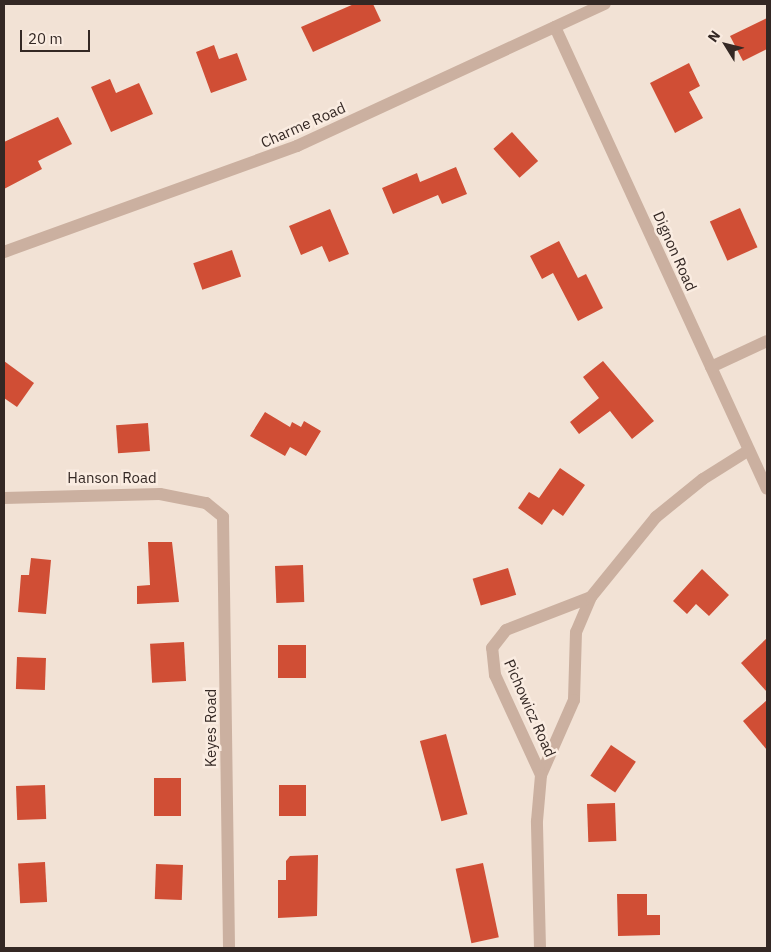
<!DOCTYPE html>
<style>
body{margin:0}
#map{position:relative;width:771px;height:952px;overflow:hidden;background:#f2e2d5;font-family:"IBM Plex Sans",sans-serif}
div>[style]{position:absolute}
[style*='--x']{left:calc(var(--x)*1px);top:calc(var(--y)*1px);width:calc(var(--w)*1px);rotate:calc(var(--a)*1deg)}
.building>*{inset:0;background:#d04e35;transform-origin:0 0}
.street>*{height:12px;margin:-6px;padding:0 6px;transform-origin:6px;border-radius:6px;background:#cbb0a0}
span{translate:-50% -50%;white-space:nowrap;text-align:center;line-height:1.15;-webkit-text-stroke:5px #faece1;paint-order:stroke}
.street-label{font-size:15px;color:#342824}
.frame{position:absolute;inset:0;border:5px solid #342824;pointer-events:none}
.north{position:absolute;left:701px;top:20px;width:50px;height:50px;-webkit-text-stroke:4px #faece1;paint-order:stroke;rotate:306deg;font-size:14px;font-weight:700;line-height:20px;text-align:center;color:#342824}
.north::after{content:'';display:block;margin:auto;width:18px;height:22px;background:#342824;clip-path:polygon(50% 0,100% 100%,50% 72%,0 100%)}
.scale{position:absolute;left:20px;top:30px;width:70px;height:22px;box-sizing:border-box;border:2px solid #342824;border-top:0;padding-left:6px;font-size:15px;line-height:18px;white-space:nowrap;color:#342824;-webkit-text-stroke:4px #faece1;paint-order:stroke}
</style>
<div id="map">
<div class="building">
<i style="clip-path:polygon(354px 4px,373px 4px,381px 21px,313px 52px,301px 27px)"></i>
<i style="clip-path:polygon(767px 18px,767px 49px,743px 61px,730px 36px)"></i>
<i style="clip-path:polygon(214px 45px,219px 59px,237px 53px,247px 80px,211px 93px,196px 52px)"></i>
<i style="clip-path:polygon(689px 63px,700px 86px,689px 92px,703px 118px,675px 133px,650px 83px)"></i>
<i style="clip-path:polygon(110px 79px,116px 93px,139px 83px,153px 114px,111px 132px,91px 87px)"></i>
<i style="clip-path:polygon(58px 117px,72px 144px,38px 161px,42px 169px,4px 189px,4px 142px)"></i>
<i style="left:512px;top:132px;width:39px;height:25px;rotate:48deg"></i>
<i style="clip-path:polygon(456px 167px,467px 194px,442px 204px,438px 195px,393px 214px,382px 188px,417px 173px,420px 182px)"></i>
<i style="left:740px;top:208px;width:43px;height:33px;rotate:66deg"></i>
<i style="clip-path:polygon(330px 209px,349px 254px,329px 262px,322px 246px,301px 255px,289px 226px)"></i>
<i style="clip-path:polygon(559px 241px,578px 278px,586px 274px,603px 308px,578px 321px,553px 273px,542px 279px,530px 256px)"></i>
<i style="left:232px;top:250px;width:28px;height:41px;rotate:71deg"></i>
<i style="clip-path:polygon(4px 361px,34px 383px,17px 407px,4px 398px)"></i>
<i style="clip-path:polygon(603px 361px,654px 421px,632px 439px,610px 411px,579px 434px,570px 422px,599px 398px,583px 377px)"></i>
<i style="clip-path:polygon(265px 412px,290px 427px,292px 422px,301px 427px,304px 421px,321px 431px,306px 456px,290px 447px,285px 456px,250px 436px)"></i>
<i style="left:148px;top:423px;width:28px;height:32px;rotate:86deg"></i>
<i style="clip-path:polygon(560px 468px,585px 485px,563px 516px,553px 509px,542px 525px,518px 508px,529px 492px,539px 498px)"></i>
<i style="clip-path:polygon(148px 542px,172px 542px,179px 602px,137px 604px,137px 586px,150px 585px)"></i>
<i style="clip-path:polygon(31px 558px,51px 560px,46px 614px,18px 612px,21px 575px,29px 575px)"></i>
<i style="left:303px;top:565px;width:37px;height:28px;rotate:88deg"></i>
<i style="left:508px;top:568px;width:28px;height:37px;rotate:73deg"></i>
<i style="clip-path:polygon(702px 569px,729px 595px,709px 616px,696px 604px,687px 614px,673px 601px)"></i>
<i style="clip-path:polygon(767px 638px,767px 692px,741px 663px)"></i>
<i style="left:184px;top:642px;width:39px;height:34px;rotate:87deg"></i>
<i style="left:278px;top:645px;width:28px;height:33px"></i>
<i style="left:17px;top:657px;width:29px;height:32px;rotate:2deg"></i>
<i style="clip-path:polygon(767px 700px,767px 750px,743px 721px)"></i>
<i style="left:446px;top:734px;width:83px;height:27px;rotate:75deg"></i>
<i style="left:611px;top:745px;width:30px;height:37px;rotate:34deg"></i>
<i style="left:154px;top:778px;width:27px;height:38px"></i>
<i style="left:45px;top:785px;width:34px;height:29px;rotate:88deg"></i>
<i style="left:306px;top:785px;width:31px;height:27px;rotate:90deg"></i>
<i style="left:615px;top:803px;width:38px;height:28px;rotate:88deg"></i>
<i style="clip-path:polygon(318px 855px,317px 916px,278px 918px,278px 880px,286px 880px,286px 861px,290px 856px)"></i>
<i style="left:45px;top:862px;width:40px;height:27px;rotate:87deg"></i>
<i style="left:483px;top:863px;width:76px;height:28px;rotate:78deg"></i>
<i style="left:156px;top:864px;width:27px;height:35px;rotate:2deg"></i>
<i style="clip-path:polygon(617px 894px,647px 894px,647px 915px,660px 915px,660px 935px,618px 936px)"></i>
</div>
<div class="street">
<i style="--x:555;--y:27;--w:508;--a:65.35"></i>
<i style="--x:4;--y:252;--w:312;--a:-19.9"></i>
<i style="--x:297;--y:146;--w:339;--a:-24.8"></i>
<i style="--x:711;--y:367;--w:62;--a:-24.9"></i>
<i style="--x:4;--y:498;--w:156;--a:-1.5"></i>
<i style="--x:160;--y:494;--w:47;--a:11.1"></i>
<i style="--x:206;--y:503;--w:22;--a:39"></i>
<i style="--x:223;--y:517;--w:431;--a:89.2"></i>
<i style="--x:591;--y:597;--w:38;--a:113"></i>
<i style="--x:576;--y:632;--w:68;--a:91.7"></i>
<i style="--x:574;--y:700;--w:82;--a:113.7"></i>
<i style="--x:541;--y:775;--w:110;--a:-114.7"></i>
<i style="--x:495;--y:675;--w:27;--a:-96"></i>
<i style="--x:492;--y:648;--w:23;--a:-52"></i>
<i style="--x:506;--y:630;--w:91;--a:-21.2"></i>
<i style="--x:591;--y:597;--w:103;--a:-50.9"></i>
<i style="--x:656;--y:517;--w:60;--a:-39"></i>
<i style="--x:703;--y:479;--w:54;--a:-32.2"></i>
<i style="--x:540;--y:948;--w:127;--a:-91.4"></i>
<i style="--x:537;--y:821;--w:46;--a:-85"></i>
</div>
<div class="street-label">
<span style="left:303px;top:125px;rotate:-24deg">Charme Road</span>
<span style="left:675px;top:251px;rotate:66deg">Dignon Road</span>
<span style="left:112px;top:478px">Hanson Road</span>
<span style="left:530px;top:708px;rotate:66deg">Pichowicz Road</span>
<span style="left:211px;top:728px;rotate:-90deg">Keyes Road</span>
</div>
<div class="frame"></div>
<div class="north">N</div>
<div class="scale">20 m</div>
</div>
